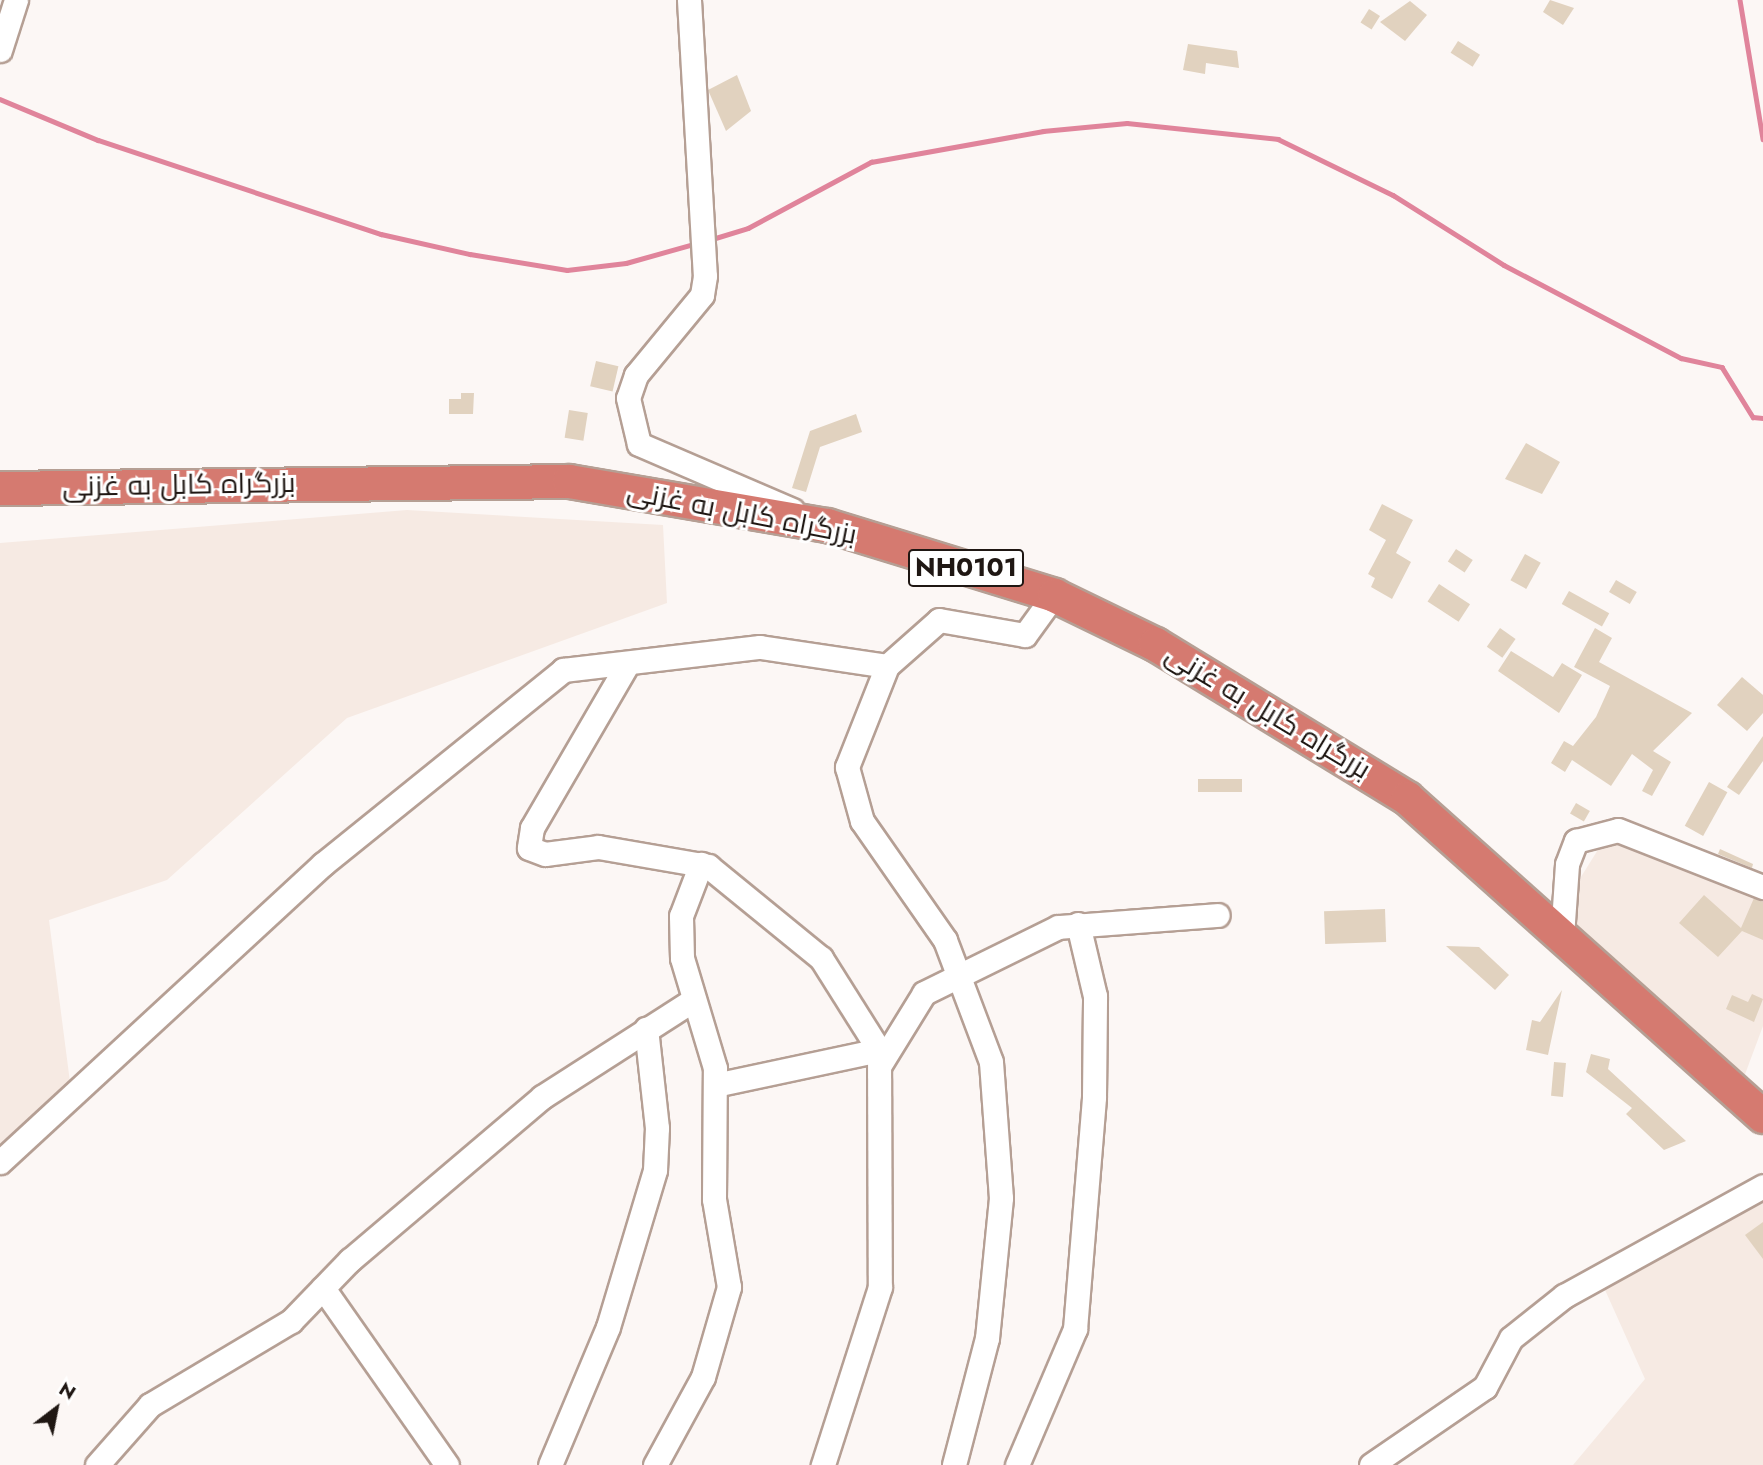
<!DOCTYPE html>
<meta charset="utf-8">
<style>
body{margin:0}
#map{position:relative;width:1763px;height:1465px;overflow:hidden;background:#fcf7f5;font-family:Jost,Cairo,sans-serif}
div>[style]{position:absolute}
[style*='--x']{left:calc(var(--x)*1px);top:calc(var(--y)*1px);width:calc(var(--w)*1px);rotate:calc(var(--a)*1deg)}
.built>*{inset:0;background:#f6eae3}
.stream>*{height:4.5px;margin:-2.25px;padding:0 2.25px;transform-origin:2.25px;border-radius:2.25px;background:#e0849b}
.building>*{inset:0;background:#e1d2bf;transform-origin:0 0}
.roads{filter:drop-shadow(2px 0 #b59f94) drop-shadow(-2px 0 #b59f94) drop-shadow(0 2px #b59f94) drop-shadow(0 -2px #b59f94)}
.minor>*{height:23px;margin:-11.5px;padding:0 11.5px;transform-origin:11.5px;border-radius:11.5px;background:#fff}
.highway>*{height:33px;margin:-16.5px;padding:0 16.5px;transform-origin:16.5px;border-radius:16.5px;background:#d57a70}
span{translate:-50% -50%;white-space:nowrap;text-align:center;line-height:1.15;-webkit-text-stroke:6px #fff;paint-order:stroke}
.shield-label span{padding:2px 5px;background:#fff;border:2px solid;border-radius:5px;-webkit-text-stroke-width:0}
.shield-label{font-size:26px;color:#1f1713;font-weight:700}
.street-label{font-size:28px;color:#1f1713}
.north{position:absolute;left:21px;top:1374px;width:70px;height:70px;-webkit-text-stroke:5px #fff;paint-order:stroke;rotate:32deg;font-size:19px;font-weight:700;line-height:28px;text-align:center;color:#1f1713}
.north::after{content:'';display:block;margin:auto;width:24px;height:32px;background:#1f1713;clip-path:polygon(50% 0,100% 100%,50% 72%,0 100%)}
</style>
<div id="map">
<div class="built">
<i style="clip-path:polygon(407px 510px,663px 525px,667px 603px,347px 718px,167px 880px,49px 920px,70px 1082px,0 1144px,0 543px)"></i>
<i style="clip-path:polygon(1611px 829px,1763px 900px,1763px 1026px,1744px 1077px,1559px 912px)"></i>
<i style="clip-path:polygon(1763px 1174px,1763px 1465px,1573px 1465px,1645px 1379px,1601px 1281px)"></i>
</div>
<div class="stream">
<i style="--x:1740;--y:0;--w:141;--a:80.6"></i>
<i style="--x:0;--y:99;--w:106;--a:22.7"></i>
<i style="--x:98;--y:140;--w:298;--a:18.4"></i>
<i style="--x:381;--y:234;--w:91;--a:12.7"></i>
<i style="--x:470;--y:254;--w:98;--a:9.4"></i>
<i style="--x:567;--y:270;--w:59;--a:-6.8"></i>
<i style="--x:626;--y:263;--w:74;--a:-15.7"></i>
<i style="--x:709;--y:240;--w:41;--a:-17.1"></i>
<i style="--x:748;--y:228;--w:140;--a:-28.2"></i>
<i style="--x:871;--y:162;--w:175;--a:-10.2"></i>
<i style="--x:1043;--y:131;--w:84;--a:-5.4"></i>
<i style="--x:1127;--y:123;--w:152;--a:6"></i>
<i style="--x:1278;--y:139;--w:128;--a:26"></i>
<i style="--x:1393;--y:195;--w:131;--a:32.2"></i>
<i style="--x:1504;--y:265;--w:200;--a:27.7"></i>
<i style="--x:1681;--y:358;--w:42;--a:12.4"></i>
<i style="--x:1722;--y:367;--w:59;--a:58.2"></i>
<i style="--x:1753;--y:417;--w:10;--a:6"></i>
</div>
<div class="building">
<i style="clip-path:polygon(1550px 0,1574px 8px,1563px 25px,1543px 12px)"></i>
<i style="clip-path:polygon(1410px 1px,1427px 15px,1405px 41px,1380px 22px)"></i>
<i style="left:1369px;top:9px;width:13px;height:16px;rotate:32deg"></i>
<i style="left:1458px;top:41px;width:26px;height:14px;rotate:32deg"></i>
<i style="clip-path:polygon(1188px 44px,1237px 51px,1239px 68px,1206px 63px,1205px 74px,1183px 70px)"></i>
<i style="clip-path:polygon(737px 75px,751px 111px,726px 131px,708px 90px)"></i>
<i style="left:596px;top:361px;width:23px;height:26px;rotate:13deg"></i>
<i style="clip-path:polygon(461px 393px,474px 393px,473px 414px,449px 414px,449px 399px,461px 399px)"></i>
<i style="left:569px;top:410px;width:19px;height:28px;rotate:9deg"></i>
<i style="clip-path:polygon(856px 414px,862px 432px,820px 447px,806px 492px,792px 488px,810px 431px)"></i>
<i style="clip-path:polygon(1526px 443px,1560px 462px,1542px 494px,1505px 479px)"></i>
<i style="clip-path:polygon(1382px 504px,1413px 520px,1396px 553px,1411px 562px,1392px 599px,1371px 587px,1375px 578px,1368px 574px,1386px 540px,1369px 530px)"></i>
<i style="left:1456px;top:549px;width:20px;height:15px;rotate:33deg"></i>
<i style="left:1525px;top:554px;width:18px;height:30px;rotate:29deg"></i>
<i style="left:1616px;top:580px;width:24px;height:14px;rotate:30deg"></i>
<i style="left:1439px;top:584px;width:37px;height:21px;rotate:33deg"></i>
<i style="left:1569px;top:591px;width:46px;height:15px;rotate:29deg"></i>
<i style="left:1500px;top:628px;width:19px;height:23px;rotate:35deg"></i>
<i style="clip-path:polygon(1595px 628px,1612px 638px,1599px 662px,1692px 713px,1653px 751px,1671px 762px,1652px 796px,1642px 791px,1653px 770px,1632px 754px,1611px 786px,1572px 760px,1565px 772px,1551px 763px,1564px 741px,1573px 746px,1596px 717px,1610px 686px,1574px 667px)"></i>
<i style="clip-path:polygon(1511px 651px,1553px 677px,1562px 663px,1582px 675px,1559px 713px,1498px 671px)"></i>
<i style="clip-path:polygon(1742px 677px,1763px 695px,1763px 713px,1747px 731px,1717px 705px)"></i>
<i style="clip-path:polygon(1763px 736px,1763px 761px,1739px 795px,1727px 787px)"></i>
<i style="left:1242px;top:779px;width:13px;height:44px;rotate:90deg"></i>
<i style="left:1709px;top:782px;width:21px;height:50px;rotate:29deg"></i>
<i style="left:1576px;top:803px;width:16px;height:12px;rotate:30deg"></i>
<i style="clip-path:polygon(1720px 849px,1753px 864px,1752px 868px,1718px 854px)"></i>
<i style="clip-path:polygon(1704px 895px,1741px 928px,1754px 898px,1763px 902px,1763px 940px,1742px 931px,1718px 957px,1679px 923px)"></i>
<i style="left:1385px;top:909px;width:33px;height:61px;rotate:88deg"></i>
<i style="clip-path:polygon(1446px 946px,1479px 947px,1509px 975px,1495px 990px)"></i>
<i style="clip-path:polygon(1562px 990px,1548px 1055px,1526px 1050px,1532px 1020px,1540px 1022px)"></i>
<i style="clip-path:polygon(1752px 994px,1763px 999px,1754px 1022px,1726px 1009px,1732px 995px,1748px 1002px)"></i>
<i style="clip-path:polygon(1591px 1054px,1610px 1059px,1608px 1069px,1686px 1141px,1664px 1150px,1626px 1114px,1632px 1108px,1586px 1072px)"></i>
<i style="left:1554px;top:1062px;width:12px;height:34px;rotate:5deg"></i>
<i style="clip-path:polygon(1763px 1222px,1763px 1259px,1745px 1235px)"></i>
</div>
<div class="roads">
<div class="minor">
<i style="--x:689;--y:0;--w:276;--a:86.7"></i>
<i style="--x:705;--y:276;--w:19;--a:99"></i>
<i style="--x:702;--y:295;--w:104;--a:129.5"></i>
<i style="--x:636;--y:375;--w:24;--a:109"></i>
<i style="--x:628;--y:398;--w:47;--a:76.6"></i>
<i style="--x:639;--y:444;--w:167;--a:23.3"></i>
<i style="--x:0;--y:50;--w:52;--a:-72.3"></i>
<i style="--x:628;--y:663;--w:191;--a:120.2"></i>
<i style="--x:532;--y:828;--w:20;--a:99"></i>
<i style="--x:529;--y:848;--w:17;--a:21"></i>
<i style="--x:545;--y:854;--w:53;--a:-7.5"></i>
<i style="--x:598;--y:847;--w:112;--a:9.8"></i>
<i style="--x:708;--y:866;--w:146;--a:39.2"></i>
<i style="--x:821;--y:958;--w:109;--a:57.8"></i>
<i style="--x:879;--y:1050;--w:237;--a:89.8"></i>
<i style="--x:880;--y:1287;--w:187;--a:107.8"></i>
<i style="--x:887;--y:666;--w:109;--a:111.6"></i>
<i style="--x:847;--y:767;--w:56;--a:74.5"></i>
<i style="--x:862;--y:821;--w:145;--a:55.1"></i>
<i style="--x:945;--y:940;--w:130;--a:69.3"></i>
<i style="--x:991;--y:1062;--w:136;--a:85.8"></i>
<i style="--x:1001;--y:1198;--w:141;--a:95.7"></i>
<i style="--x:987;--y:1338;--w:131;--a:104.6"></i>
<i style="--x:1562;--y:936;--w:72;--a:-86"></i>
<i style="--x:1567;--y:864;--w:25;--a:-69"></i>
<i style="--x:1576;--y:841;--w:43;--a:-14.7"></i>
<i style="--x:1618;--y:830;--w:156;--a:21.5"></i>
<i style="--x:881;--y:1063;--w:82;--a:-58.4"></i>
<i style="--x:924;--y:993;--w:149;--a:-26.2"></i>
<i style="--x:1058;--y:927;--w:160;--a:-4.3"></i>
<i style="--x:715;--y:1085;--w:168;--a:-12"></i>
<i style="--x:0;--y:1162;--w:439;--a:-42.7"></i>
<i style="--x:323;--y:864;--w:309;--a:-38.9"></i>
<i style="--x:563;--y:670;--w:198;--a:-6.7"></i>
<i style="--x:760;--y:647;--w:128;--a:8.5"></i>
<i style="--x:887;--y:666;--w:69;--a:-41.5"></i>
<i style="--x:939;--y:620;--w:87;--a:9.9"></i>
<i style="--x:1025;--y:635;--w:49;--a:-54.1"></i>
<i style="--x:323;--y:1288;--w:216;--a:55"></i>
<i style="--x:97;--y:1465;--w:80;--a:-48.5"></i>
<i style="--x:150;--y:1405;--w:164;--a:-30.8"></i>
<i style="--x:291;--y:1321;--w:85;--a:-46"></i>
<i style="--x:350;--y:1260;--w:252;--a:-40.3"></i>
<i style="--x:542;--y:1097;--w:179;--a:-32.7"></i>
<i style="--x:550;--y:1465;--w:150;--a:-67.2"></i>
<i style="--x:608;--y:1327;--w:164;--a:-73.3"></i>
<i style="--x:655;--y:1170;--w:42;--a:-87.3"></i>
<i style="--x:657;--y:1128;--w:100;--a:-96.3"></i>
<i style="--x:655;--y:1465;--w:100;--a:-61.4"></i>
<i style="--x:703;--y:1377;--w:94;--a:-73.9"></i>
<i style="--x:729;--y:1287;--w:89;--a:-99.7"></i>
<i style="--x:714;--y:1199;--w:131;--a:-89.6"></i>
<i style="--x:715;--y:1068;--w:115;--a:-106.7"></i>
<i style="--x:682;--y:958;--w:42;--a:-91.4"></i>
<i style="--x:681;--y:916;--w:56;--a:-69"></i>
<i style="--x:1017;--y:1465;--w:148;--a:-66.9"></i>
<i style="--x:1075;--y:1329;--w:233;--a:-85.3"></i>
<i style="--x:1094;--y:1097;--w:101;--a:-89.4"></i>
<i style="--x:1095;--y:996;--w:74;--a:-103.3"></i>
<i style="--x:1371;--y:1465;--w:138;--a:-34.4"></i>
<i style="--x:1485;--y:1387;--w:55;--a:-62"></i>
<i style="--x:1511;--y:1338;--w:68;--a:-38.4"></i>
<i style="--x:1564;--y:1296;--w:227;--a:-28.9"></i>
</div>
<div class="highway">
<i style="--x:0;--y:488;--w:569;--a:-0.7"></i>
<i style="--x:569;--y:481;--w:262;--a:9.7"></i>
<i style="--x:827;--y:525;--w:238;--a:17.1"></i>
<i style="--x:1054;--y:595;--w:112;--a:25.9"></i>
<i style="--x:1155;--y:644;--w:295;--a:31.4"></i>
<i style="--x:1407;--y:798;--w:477;--a:41.8"></i>
</div>
</div>
<div class="shield-label">
<span style="left:966px;top:568px">NH0101</span>
</div>
<div class="street-label">
<span style="left:179px;top:485px;rotate:-1deg">بزرگراه کابل به غزنی</span>
<span style="left:742px;top:513px;rotate:11deg">بزرگراه کابل به غزنی</span>
<span style="left:1268px;top:712px;rotate:31deg">بزرگراه کابل به غزنی</span>
</div>
<div class="north">N</div>
</div>
